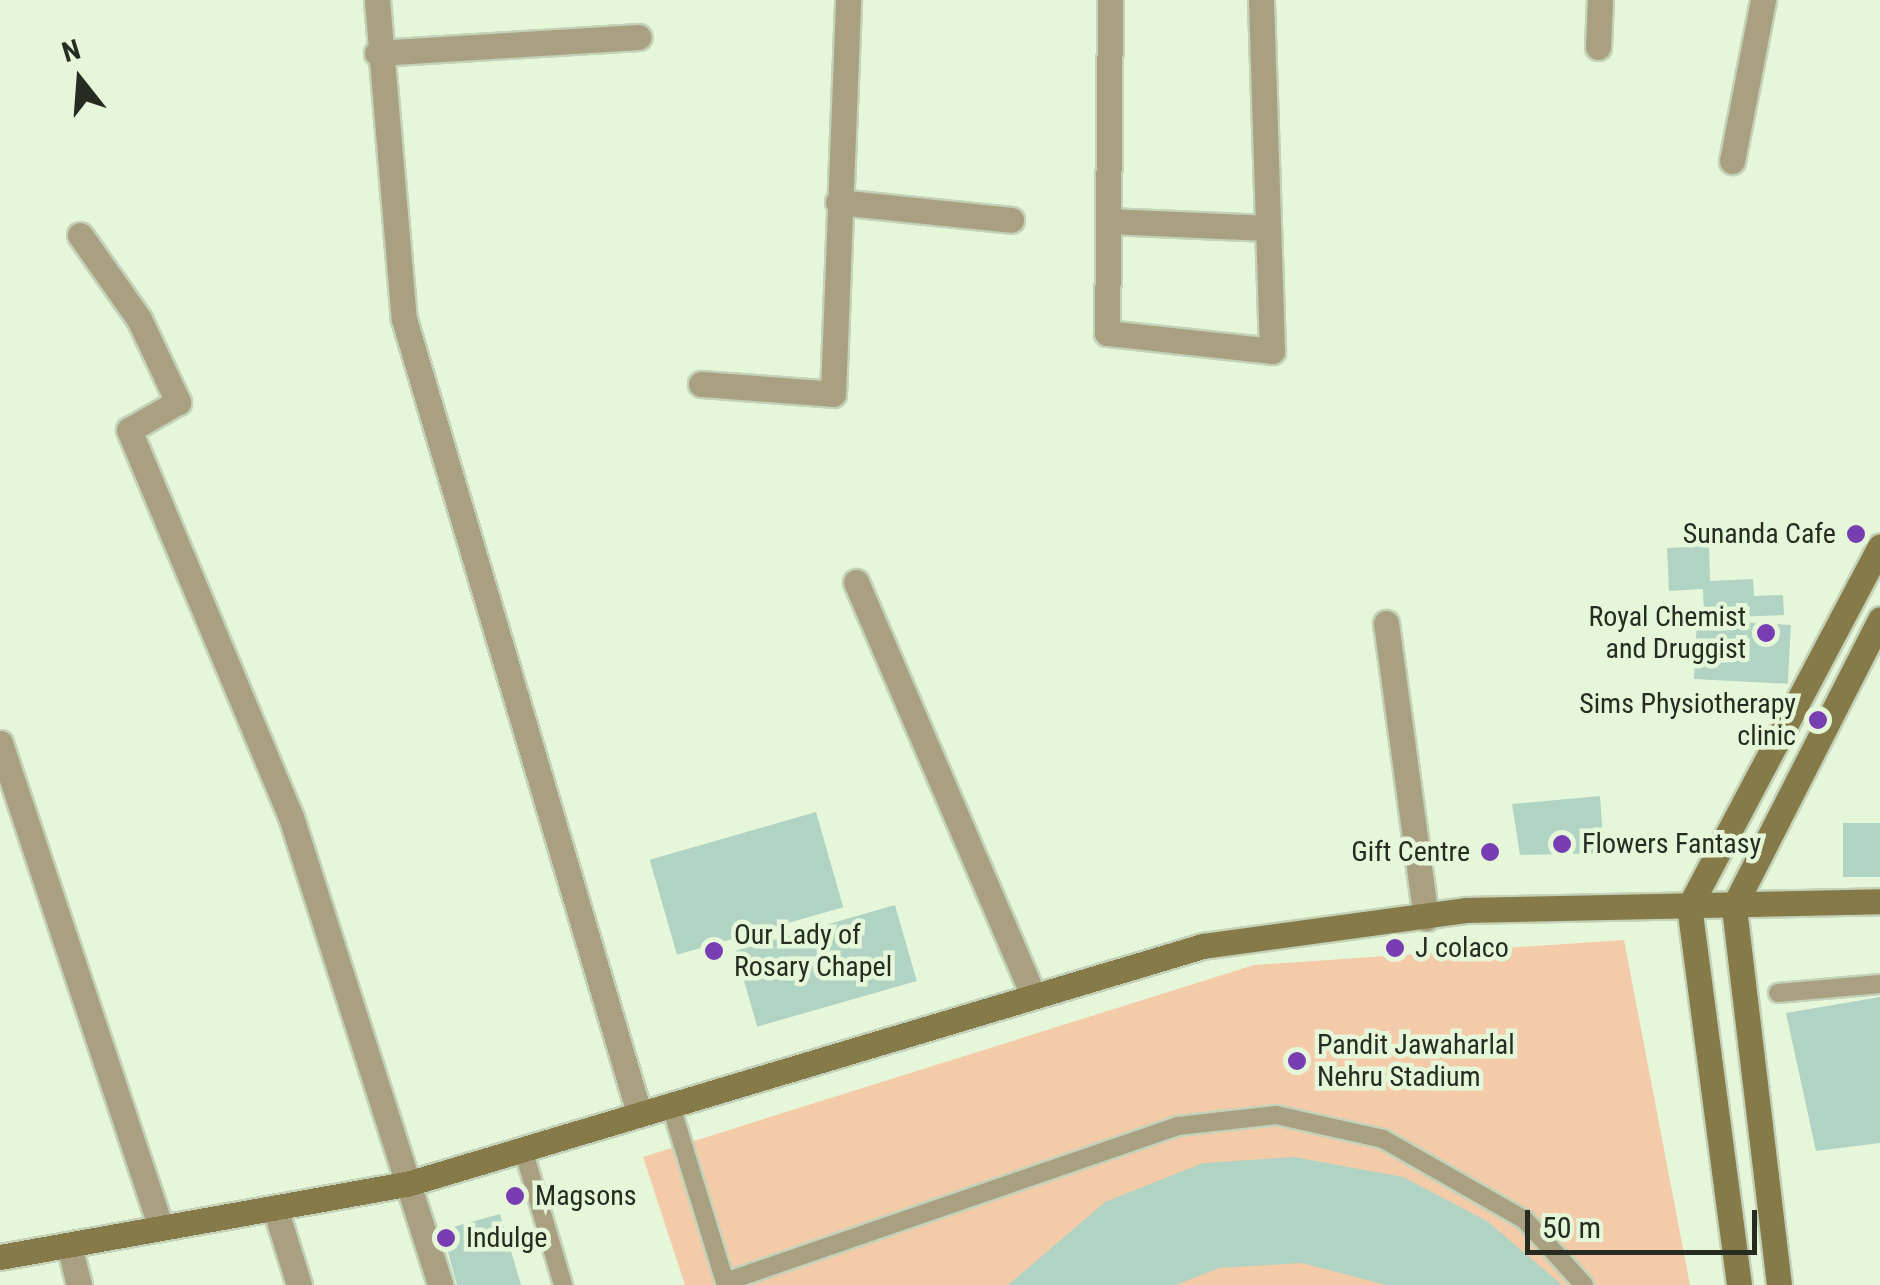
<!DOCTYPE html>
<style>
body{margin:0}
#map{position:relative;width:1880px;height:1285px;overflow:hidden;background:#e6f7d9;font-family:"Roboto Condensed",sans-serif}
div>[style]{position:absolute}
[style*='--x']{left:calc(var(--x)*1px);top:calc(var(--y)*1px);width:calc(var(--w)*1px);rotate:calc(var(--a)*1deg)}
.green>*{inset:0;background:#f4cba8}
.building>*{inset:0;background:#b0d3c3;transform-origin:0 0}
.roads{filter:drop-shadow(2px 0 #c3d2b8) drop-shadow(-2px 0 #c3d2b8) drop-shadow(0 2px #c3d2b8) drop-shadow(0 -2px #c3d2b8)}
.lane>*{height:18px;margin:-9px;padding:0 9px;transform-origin:9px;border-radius:9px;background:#a8a080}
.street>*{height:25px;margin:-12.5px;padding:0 12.5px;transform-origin:12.5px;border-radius:12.5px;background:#a8a080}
.secondary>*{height:25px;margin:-12.5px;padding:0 12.5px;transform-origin:12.5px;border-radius:12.5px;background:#857a48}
.dots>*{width:28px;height:28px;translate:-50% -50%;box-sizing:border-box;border:5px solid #e6f7d9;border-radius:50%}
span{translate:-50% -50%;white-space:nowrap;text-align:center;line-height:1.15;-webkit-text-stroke:9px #e6f7d9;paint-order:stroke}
.poi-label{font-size:28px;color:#262c21}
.right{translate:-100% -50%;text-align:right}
.left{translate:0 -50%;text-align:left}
.north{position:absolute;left:30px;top:30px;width:100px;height:100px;-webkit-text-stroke:8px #e6f7d9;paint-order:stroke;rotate:343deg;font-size:28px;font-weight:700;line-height:40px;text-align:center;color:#262c21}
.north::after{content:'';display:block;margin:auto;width:35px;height:45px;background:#262c21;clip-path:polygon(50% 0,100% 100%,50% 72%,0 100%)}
.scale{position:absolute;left:1525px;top:1210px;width:232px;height:45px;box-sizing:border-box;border:5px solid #262c21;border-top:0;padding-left:12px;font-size:30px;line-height:35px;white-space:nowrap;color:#262c21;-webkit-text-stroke:8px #e6f7d9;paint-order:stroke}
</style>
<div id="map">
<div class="green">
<i style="clip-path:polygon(1624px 940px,1690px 1285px,685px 1285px,643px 1157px,1254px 965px)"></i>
</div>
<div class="building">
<i style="clip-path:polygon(1709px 546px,1710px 581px,1753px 579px,1754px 596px,1783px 595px,1784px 615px,1704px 618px,1703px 589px,1669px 591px,1667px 548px)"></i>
<i style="left:1697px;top:620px;width:94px;height:59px;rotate:3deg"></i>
<i style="clip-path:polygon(1600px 796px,1604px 853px,1520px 855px,1512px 804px)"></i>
<i style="left:816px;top:812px;width:99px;height:173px;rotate:74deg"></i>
<i style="left:1880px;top:823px;width:54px;height:37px;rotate:90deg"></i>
<i style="left:895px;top:905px;width:79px;height:166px;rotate:74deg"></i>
<i style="clip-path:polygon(1880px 997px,1880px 1143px,1816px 1151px,1786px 1013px)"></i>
<i style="clip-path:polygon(1294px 1157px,1403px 1177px,1487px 1221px,1562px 1285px,1386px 1285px,1302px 1263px,1219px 1268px,1176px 1285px,1008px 1285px,1105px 1202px,1203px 1163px)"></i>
<i style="clip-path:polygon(500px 1214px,521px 1285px,457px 1285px,442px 1230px)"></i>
</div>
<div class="roads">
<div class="lane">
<i style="--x:1778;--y:993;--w:102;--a:-5"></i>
<i style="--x:670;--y:1103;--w:190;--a:72.9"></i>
<i style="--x:523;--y:1149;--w:142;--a:73.6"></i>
<i style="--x:725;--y:1282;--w:479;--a:-19"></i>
<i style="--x:1178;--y:1126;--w:99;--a:-6.4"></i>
<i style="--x:1276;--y:1115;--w:110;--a:12.6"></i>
<i style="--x:1383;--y:1139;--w:163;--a:29.7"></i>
<i style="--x:1525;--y:1220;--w:88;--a:47.8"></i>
</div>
<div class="street">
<i style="--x:377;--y:0;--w:320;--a:85.2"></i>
<i style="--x:404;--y:319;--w:828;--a:73.51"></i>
<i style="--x:1110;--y:0;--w:333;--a:90.5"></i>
<i style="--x:1107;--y:333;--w:166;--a:6.2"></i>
<i style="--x:1272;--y:351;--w:351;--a:-91.8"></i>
<i style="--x:1598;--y:47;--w:47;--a:-87.6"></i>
<i style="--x:377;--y:53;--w:262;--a:-3.5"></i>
<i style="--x:1732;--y:161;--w:164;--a:-79.1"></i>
<i style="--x:838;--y:202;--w:174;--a:5.9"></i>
<i style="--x:1108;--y:221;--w:160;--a:2.5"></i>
<i style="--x:80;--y:235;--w:103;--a:54.9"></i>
<i style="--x:139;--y:319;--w:92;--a:64.8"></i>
<i style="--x:178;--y:402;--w:56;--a:150.3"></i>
<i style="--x:129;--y:430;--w:420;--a:67.3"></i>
<i style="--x:291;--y:817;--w:491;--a:72.3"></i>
<i style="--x:701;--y:384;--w:132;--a:4.3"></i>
<i style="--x:833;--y:394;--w:394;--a:-87.8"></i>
<i style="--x:856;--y:582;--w:447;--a:66.8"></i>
<i style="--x:1386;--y:623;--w:298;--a:82.3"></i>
<i style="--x:0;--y:743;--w:511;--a:71.64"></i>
<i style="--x:275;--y:1208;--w:81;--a:72.7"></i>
<i style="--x:69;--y:1245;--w:41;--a:76"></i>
</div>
<div class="secondary">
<i style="--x:0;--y:1257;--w:413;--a:-10.2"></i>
<i style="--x:407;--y:1184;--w:831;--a:-16.65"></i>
<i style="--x:1203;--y:946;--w:265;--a:-7.8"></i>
<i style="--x:1466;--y:910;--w:414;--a:-1.2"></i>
<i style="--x:1739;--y:1285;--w:381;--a:-97.5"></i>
<i style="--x:1689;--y:907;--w:408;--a:-62.1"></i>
<i style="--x:1779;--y:1285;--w:382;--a:-96.8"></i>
<i style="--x:1734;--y:906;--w:322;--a:-63"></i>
</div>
</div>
<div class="dots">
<i style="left:1856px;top:534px;background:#783db2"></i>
<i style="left:1766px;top:633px;background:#783db2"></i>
<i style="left:1818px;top:720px;background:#783db2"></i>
<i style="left:1562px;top:844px;background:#783db2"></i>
<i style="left:1490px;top:852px;background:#783db2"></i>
<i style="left:1395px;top:948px;background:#783db2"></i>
<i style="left:714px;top:951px;background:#783db2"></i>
<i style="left:1297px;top:1061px;background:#783db2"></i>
<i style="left:515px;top:1196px;background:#783db2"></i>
<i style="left:446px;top:1238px;background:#783db2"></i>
</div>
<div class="poi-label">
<span class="right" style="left:1836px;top:534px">Sunanda Cafe</span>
<span class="right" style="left:1746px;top:633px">Royal Chemist<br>and Druggist</span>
<span class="right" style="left:1796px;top:720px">Sims Physiotherapy<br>clinic</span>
<span class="left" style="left:1582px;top:844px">Flowers Fantasy</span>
<span class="right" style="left:1470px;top:852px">Gift Centre</span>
<span class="left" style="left:734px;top:951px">Our Lady of<br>Rosary Chapel</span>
<span class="left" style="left:1415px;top:948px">J colaco</span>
<span class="left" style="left:1317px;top:1061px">Pandit Jawaharlal<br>Nehru Stadium</span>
<span class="left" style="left:535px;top:1196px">Magsons</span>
<span class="left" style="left:466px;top:1238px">Indulge</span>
</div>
<div class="north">N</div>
<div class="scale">50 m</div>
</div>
